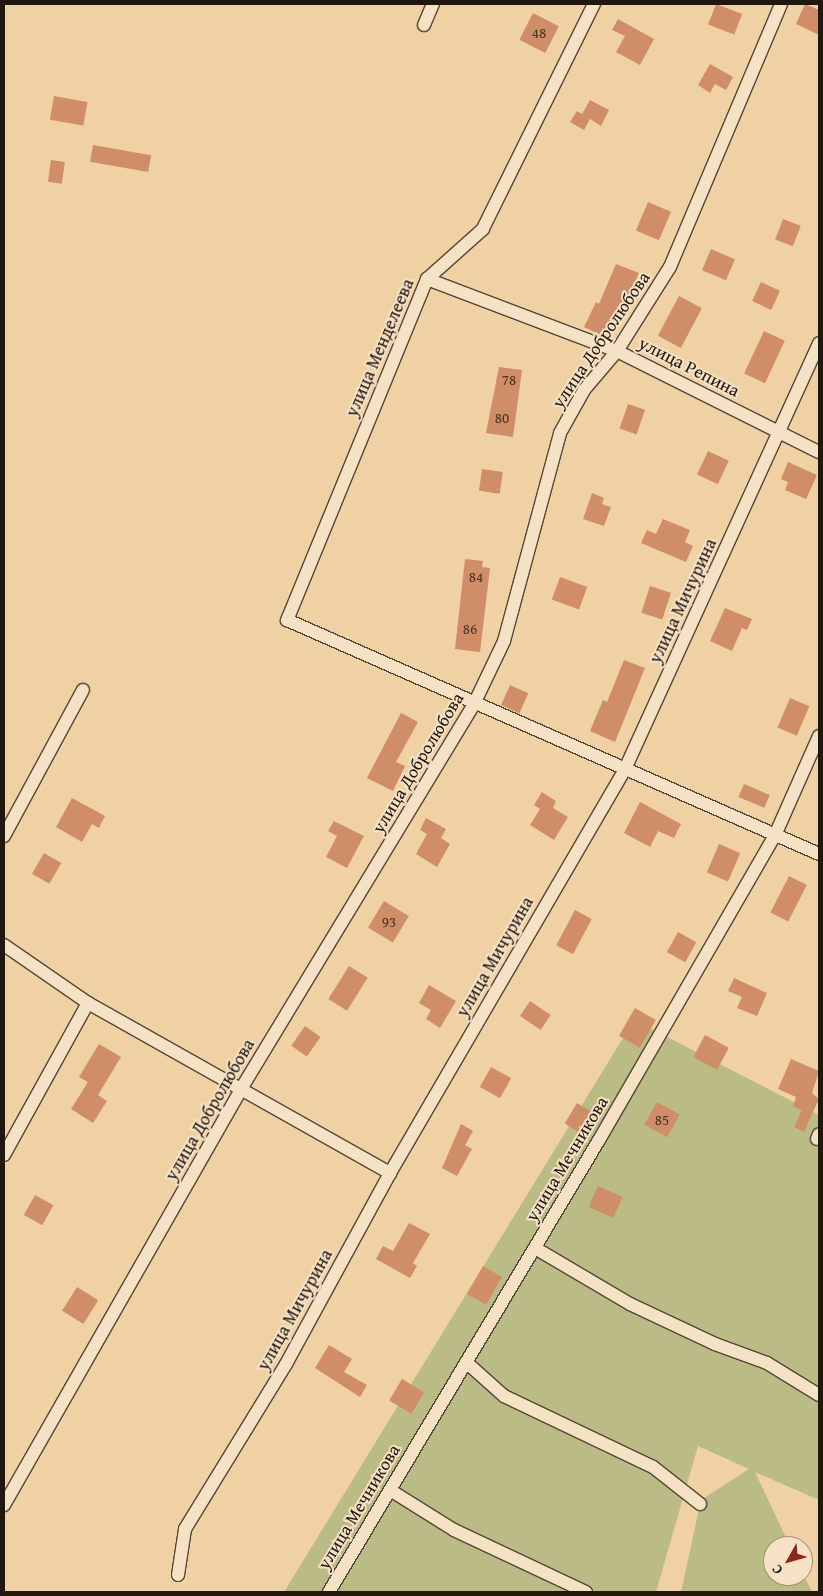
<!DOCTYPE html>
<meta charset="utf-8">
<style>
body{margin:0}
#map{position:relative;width:823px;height:1596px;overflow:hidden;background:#f0d1a4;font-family:"Gentium Book Plus",serif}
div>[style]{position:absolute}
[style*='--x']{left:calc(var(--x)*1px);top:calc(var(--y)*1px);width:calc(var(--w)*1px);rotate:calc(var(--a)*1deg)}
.green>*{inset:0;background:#bbbb85}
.building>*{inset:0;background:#cf8e68;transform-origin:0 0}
.roads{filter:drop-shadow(1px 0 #544634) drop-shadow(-1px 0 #544634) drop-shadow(0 1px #544634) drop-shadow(0 -1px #544634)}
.minor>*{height:12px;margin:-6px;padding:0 6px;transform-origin:6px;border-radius:6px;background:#f5e1c4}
span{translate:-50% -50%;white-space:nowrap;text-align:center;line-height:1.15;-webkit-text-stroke:4px #f5e1c4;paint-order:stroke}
.number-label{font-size:15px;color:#4c3525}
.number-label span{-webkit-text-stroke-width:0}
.street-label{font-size:18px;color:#20170f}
.frame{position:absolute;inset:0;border:5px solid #20170f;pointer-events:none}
.north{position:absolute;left:763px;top:1536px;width:50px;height:50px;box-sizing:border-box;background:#f5e1c4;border:1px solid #a0907c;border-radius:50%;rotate:232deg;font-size:14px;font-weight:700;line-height:20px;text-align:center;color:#20170f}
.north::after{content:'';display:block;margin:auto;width:18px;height:22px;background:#8f2418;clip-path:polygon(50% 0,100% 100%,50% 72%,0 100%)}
</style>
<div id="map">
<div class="green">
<i style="clip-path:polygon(634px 1020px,819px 1115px,819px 1500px,755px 1472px,790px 1546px,773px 1546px,773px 1576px,803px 1574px,812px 1592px,681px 1592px,701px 1500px,749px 1469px,698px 1446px,656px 1592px,284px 1592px)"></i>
</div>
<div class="building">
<i style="left:716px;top:4px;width:28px;height:22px;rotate:21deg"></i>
<i style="clip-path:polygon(805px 4px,819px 10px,819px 35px,796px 24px)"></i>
<i style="left:533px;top:13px;width:29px;height:30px;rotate:27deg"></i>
<i style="clip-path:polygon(618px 19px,654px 39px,640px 65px,616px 52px,625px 36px,612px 30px)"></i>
<i style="clip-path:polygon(710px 64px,733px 77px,726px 90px,715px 84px,710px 93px,698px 85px)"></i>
<i style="left:54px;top:96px;width:34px;height:24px;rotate:10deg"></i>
<i style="clip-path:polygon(590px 100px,609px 110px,601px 126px,590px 119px,584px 130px,570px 122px,577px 111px,582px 114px)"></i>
<i style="left:93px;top:145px;width:59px;height:17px;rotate:10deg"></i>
<i style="left:51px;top:160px;width:14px;height:22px;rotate:8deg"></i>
<i style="left:648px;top:202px;width:25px;height:31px;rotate:23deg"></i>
<i style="left:783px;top:219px;width:19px;height:22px;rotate:21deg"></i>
<i style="left:711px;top:249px;width:26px;height:23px;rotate:23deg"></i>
<i style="clip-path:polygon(616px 264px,639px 273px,609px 339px,584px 327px,596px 302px,599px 304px)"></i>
<i style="left:761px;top:282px;width:21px;height:21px;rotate:25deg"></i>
<i style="left:679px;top:296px;width:26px;height:45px;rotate:28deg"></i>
<i style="left:764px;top:331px;width:23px;height:47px;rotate:25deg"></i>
<i style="clip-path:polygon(499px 367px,522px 370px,513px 437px,486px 433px)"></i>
<i style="left:628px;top:404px;width:18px;height:26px;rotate:19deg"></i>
<i style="left:708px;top:451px;width:23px;height:26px;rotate:25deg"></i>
<i style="clip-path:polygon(788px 462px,817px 475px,806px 499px,785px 490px,788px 482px,781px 479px)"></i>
<i style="left:482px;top:469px;width:21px;height:22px;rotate:8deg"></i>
<i style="clip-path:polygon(592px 493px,604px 498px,602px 504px,611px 507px,604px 526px,583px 519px)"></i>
<i style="clip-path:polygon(663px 519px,690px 530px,685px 542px,693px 546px,686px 562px,641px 543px,647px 530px,656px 534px)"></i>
<i style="clip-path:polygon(465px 559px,483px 561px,482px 567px,490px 568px,480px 652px,455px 649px)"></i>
<i style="left:560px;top:577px;width:29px;height:24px;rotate:20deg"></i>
<i style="left:650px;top:586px;width:22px;height:28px;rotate:18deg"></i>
<i style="clip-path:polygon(725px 608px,752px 619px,747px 630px,742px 628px,732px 651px,710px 641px)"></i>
<i style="clip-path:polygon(624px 660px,645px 668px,615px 742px,590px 731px,603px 700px,607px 702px)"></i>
<i style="left:510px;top:685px;width:20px;height:22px;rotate:24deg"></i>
<i style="left:790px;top:698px;width:21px;height:32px;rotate:23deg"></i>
<i style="clip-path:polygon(401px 713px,418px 722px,396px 762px,405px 766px,393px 791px,367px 778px)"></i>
<i style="left:744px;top:784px;width:28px;height:14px;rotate:23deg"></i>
<i style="clip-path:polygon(542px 792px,556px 801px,553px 808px,568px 817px,554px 840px,530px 825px,540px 809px,534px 805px)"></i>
<i style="clip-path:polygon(72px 798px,105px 816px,99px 828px,92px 824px,82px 842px,56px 827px)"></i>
<i style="clip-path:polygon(640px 802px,681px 824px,674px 838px,658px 831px,650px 847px,624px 833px)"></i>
<i style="clip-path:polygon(426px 818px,446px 829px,441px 838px,450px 844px,437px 867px,416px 854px,427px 834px,420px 830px)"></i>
<i style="clip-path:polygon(334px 821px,364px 836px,347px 868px,326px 857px,337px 836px,328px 831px)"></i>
<i style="left:719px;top:844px;width:23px;height:31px;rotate:23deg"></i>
<i style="left:44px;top:853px;width:20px;height:24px;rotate:30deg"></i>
<i style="left:789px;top:876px;width:20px;height:41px;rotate:27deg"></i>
<i style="left:384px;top:901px;width:29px;height:31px;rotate:31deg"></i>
<i style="left:575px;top:910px;width:19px;height:40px;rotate:28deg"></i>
<i style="left:678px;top:932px;width:21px;height:23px;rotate:29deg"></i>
<i style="left:349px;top:966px;width:22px;height:39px;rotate:32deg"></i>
<i style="clip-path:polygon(734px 978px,767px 993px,757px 1016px,737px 1008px,742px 997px,728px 991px)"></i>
<i style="clip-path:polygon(429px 985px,456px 1001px,440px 1028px,426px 1019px,431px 1010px,419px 1003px)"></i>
<i style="left:530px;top:1001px;width:25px;height:18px;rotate:34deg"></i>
<i style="left:635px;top:1008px;width:24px;height:32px;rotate:30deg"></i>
<i style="left:305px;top:1026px;width:19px;height:24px;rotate:35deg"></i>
<i style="left:705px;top:1035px;width:27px;height:25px;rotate:28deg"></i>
<i style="clip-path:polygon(99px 1044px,121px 1057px,98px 1095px,107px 1101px,93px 1123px,71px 1109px,88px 1082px,79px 1077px)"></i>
<i style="clip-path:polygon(791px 1059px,819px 1071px,812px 1093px,819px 1099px,804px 1132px,794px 1127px,802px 1110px,793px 1106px,796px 1097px,778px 1089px)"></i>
<i style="left:491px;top:1067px;width:23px;height:23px;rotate:29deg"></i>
<i style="left:657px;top:1102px;width:26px;height:26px;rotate:29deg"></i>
<i style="left:577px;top:1103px;width:26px;height:24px;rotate:31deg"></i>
<i style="clip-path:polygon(461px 1124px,473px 1131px,465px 1145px,472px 1149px,457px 1176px,442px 1168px)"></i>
<i style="left:598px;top:1186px;width:27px;height:23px;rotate:24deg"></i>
<i style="left:35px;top:1195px;width:21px;height:23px;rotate:29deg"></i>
<i style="clip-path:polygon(409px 1223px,430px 1234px,413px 1263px,417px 1266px,410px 1278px,376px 1259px,383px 1246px,393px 1251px)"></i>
<i style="left:483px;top:1266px;width:22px;height:32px;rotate:30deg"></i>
<i style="left:77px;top:1287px;width:25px;height:28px;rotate:32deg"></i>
<i style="clip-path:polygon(329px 1345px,352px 1359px,344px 1372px,367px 1385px,360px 1397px,315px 1368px)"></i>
<i style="left:402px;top:1379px;width:26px;height:25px;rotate:31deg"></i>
</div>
<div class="roads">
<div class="minor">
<i style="--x:594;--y:4;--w:251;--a:116.3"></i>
<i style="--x:483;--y:229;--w:75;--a:138.2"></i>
<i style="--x:427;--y:279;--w:369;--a:112.3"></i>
<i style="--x:287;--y:620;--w:581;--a:23.74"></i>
<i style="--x:424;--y:25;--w:23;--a:-67"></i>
<i style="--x:427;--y:279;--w:203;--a:20.8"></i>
<i style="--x:617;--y:351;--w:226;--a:26.6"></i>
<i style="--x:4;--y:836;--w:166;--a:-61.6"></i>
<i style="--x:4;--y:945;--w:102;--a:34.6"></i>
<i style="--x:88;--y:1003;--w:347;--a:29.4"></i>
<i style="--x:817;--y:1139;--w:5;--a:-68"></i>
<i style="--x:4;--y:1155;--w:174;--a:-61.1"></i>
<i style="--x:535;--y:1248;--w:110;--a:30.5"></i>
<i style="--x:630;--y:1304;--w:94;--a:25.2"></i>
<i style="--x:715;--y:1344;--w:55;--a:20.1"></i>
<i style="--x:767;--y:1363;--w:61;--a:31.6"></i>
<i style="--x:466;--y:1362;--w:51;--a:41.8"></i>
<i style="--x:504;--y:1396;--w:165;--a:25.5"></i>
<i style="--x:653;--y:1467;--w:60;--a:38.2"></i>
<i style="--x:390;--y:1490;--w:75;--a:32"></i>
<i style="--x:454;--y:1530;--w:146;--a:25.2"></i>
<i style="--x:4;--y:1505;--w:479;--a:-60.3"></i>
<i style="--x:241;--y:1089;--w:450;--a:-58.8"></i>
<i style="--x:474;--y:704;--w:70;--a:-64.5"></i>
<i style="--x:504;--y:641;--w:215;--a:-74.9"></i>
<i style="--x:560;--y:433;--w:49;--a:-60.8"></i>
<i style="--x:584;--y:390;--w:51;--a:-49.8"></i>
<i style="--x:617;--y:351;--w:99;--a:-57.8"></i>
<i style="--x:670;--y:267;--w:285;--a:-67.1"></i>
<i style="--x:178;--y:1575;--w:47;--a:-81.3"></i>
<i style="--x:185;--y:1529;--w:193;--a:-58.5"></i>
<i style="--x:286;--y:1364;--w:217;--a:-61.4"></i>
<i style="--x:390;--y:1173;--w:467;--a:-59.8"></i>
<i style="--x:625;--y:769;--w:468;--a:-65.5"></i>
<i style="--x:329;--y:1592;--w:527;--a:-59.15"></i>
<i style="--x:599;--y:1140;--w:354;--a:-60"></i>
<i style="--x:776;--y:833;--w:106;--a:-66.1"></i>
</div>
</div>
<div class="number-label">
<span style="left:539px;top:33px">48</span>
<span style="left:509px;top:380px">78</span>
<span style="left:502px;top:418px">80</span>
<span style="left:476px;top:577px">84</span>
<span style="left:470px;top:629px">86</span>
<span style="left:389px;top:922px">93</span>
<span style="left:662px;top:1120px">85</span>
</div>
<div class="street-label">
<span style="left:601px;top:340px;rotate:-56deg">улица Добролюбова</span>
<span style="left:380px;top:348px;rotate:-67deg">улица Менделеева</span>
<span style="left:689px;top:367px;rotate:27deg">улица Репина</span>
<span style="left:683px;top:601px;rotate:-65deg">улица Мичурина</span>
<span style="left:418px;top:763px;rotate:-59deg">улица Добролюбова</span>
<span style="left:495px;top:957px;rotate:-60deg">улица Мичурина</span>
<span style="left:210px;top:1110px;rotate:-60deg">улица Добролюбова</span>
<span style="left:567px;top:1159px;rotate:-59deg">улица Мечникова</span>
<span style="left:295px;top:1310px;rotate:-61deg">улица Мичурина</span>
<span style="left:359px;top:1507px;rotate:-59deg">улица Мечникова</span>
</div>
<div class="frame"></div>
<div class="north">С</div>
</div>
